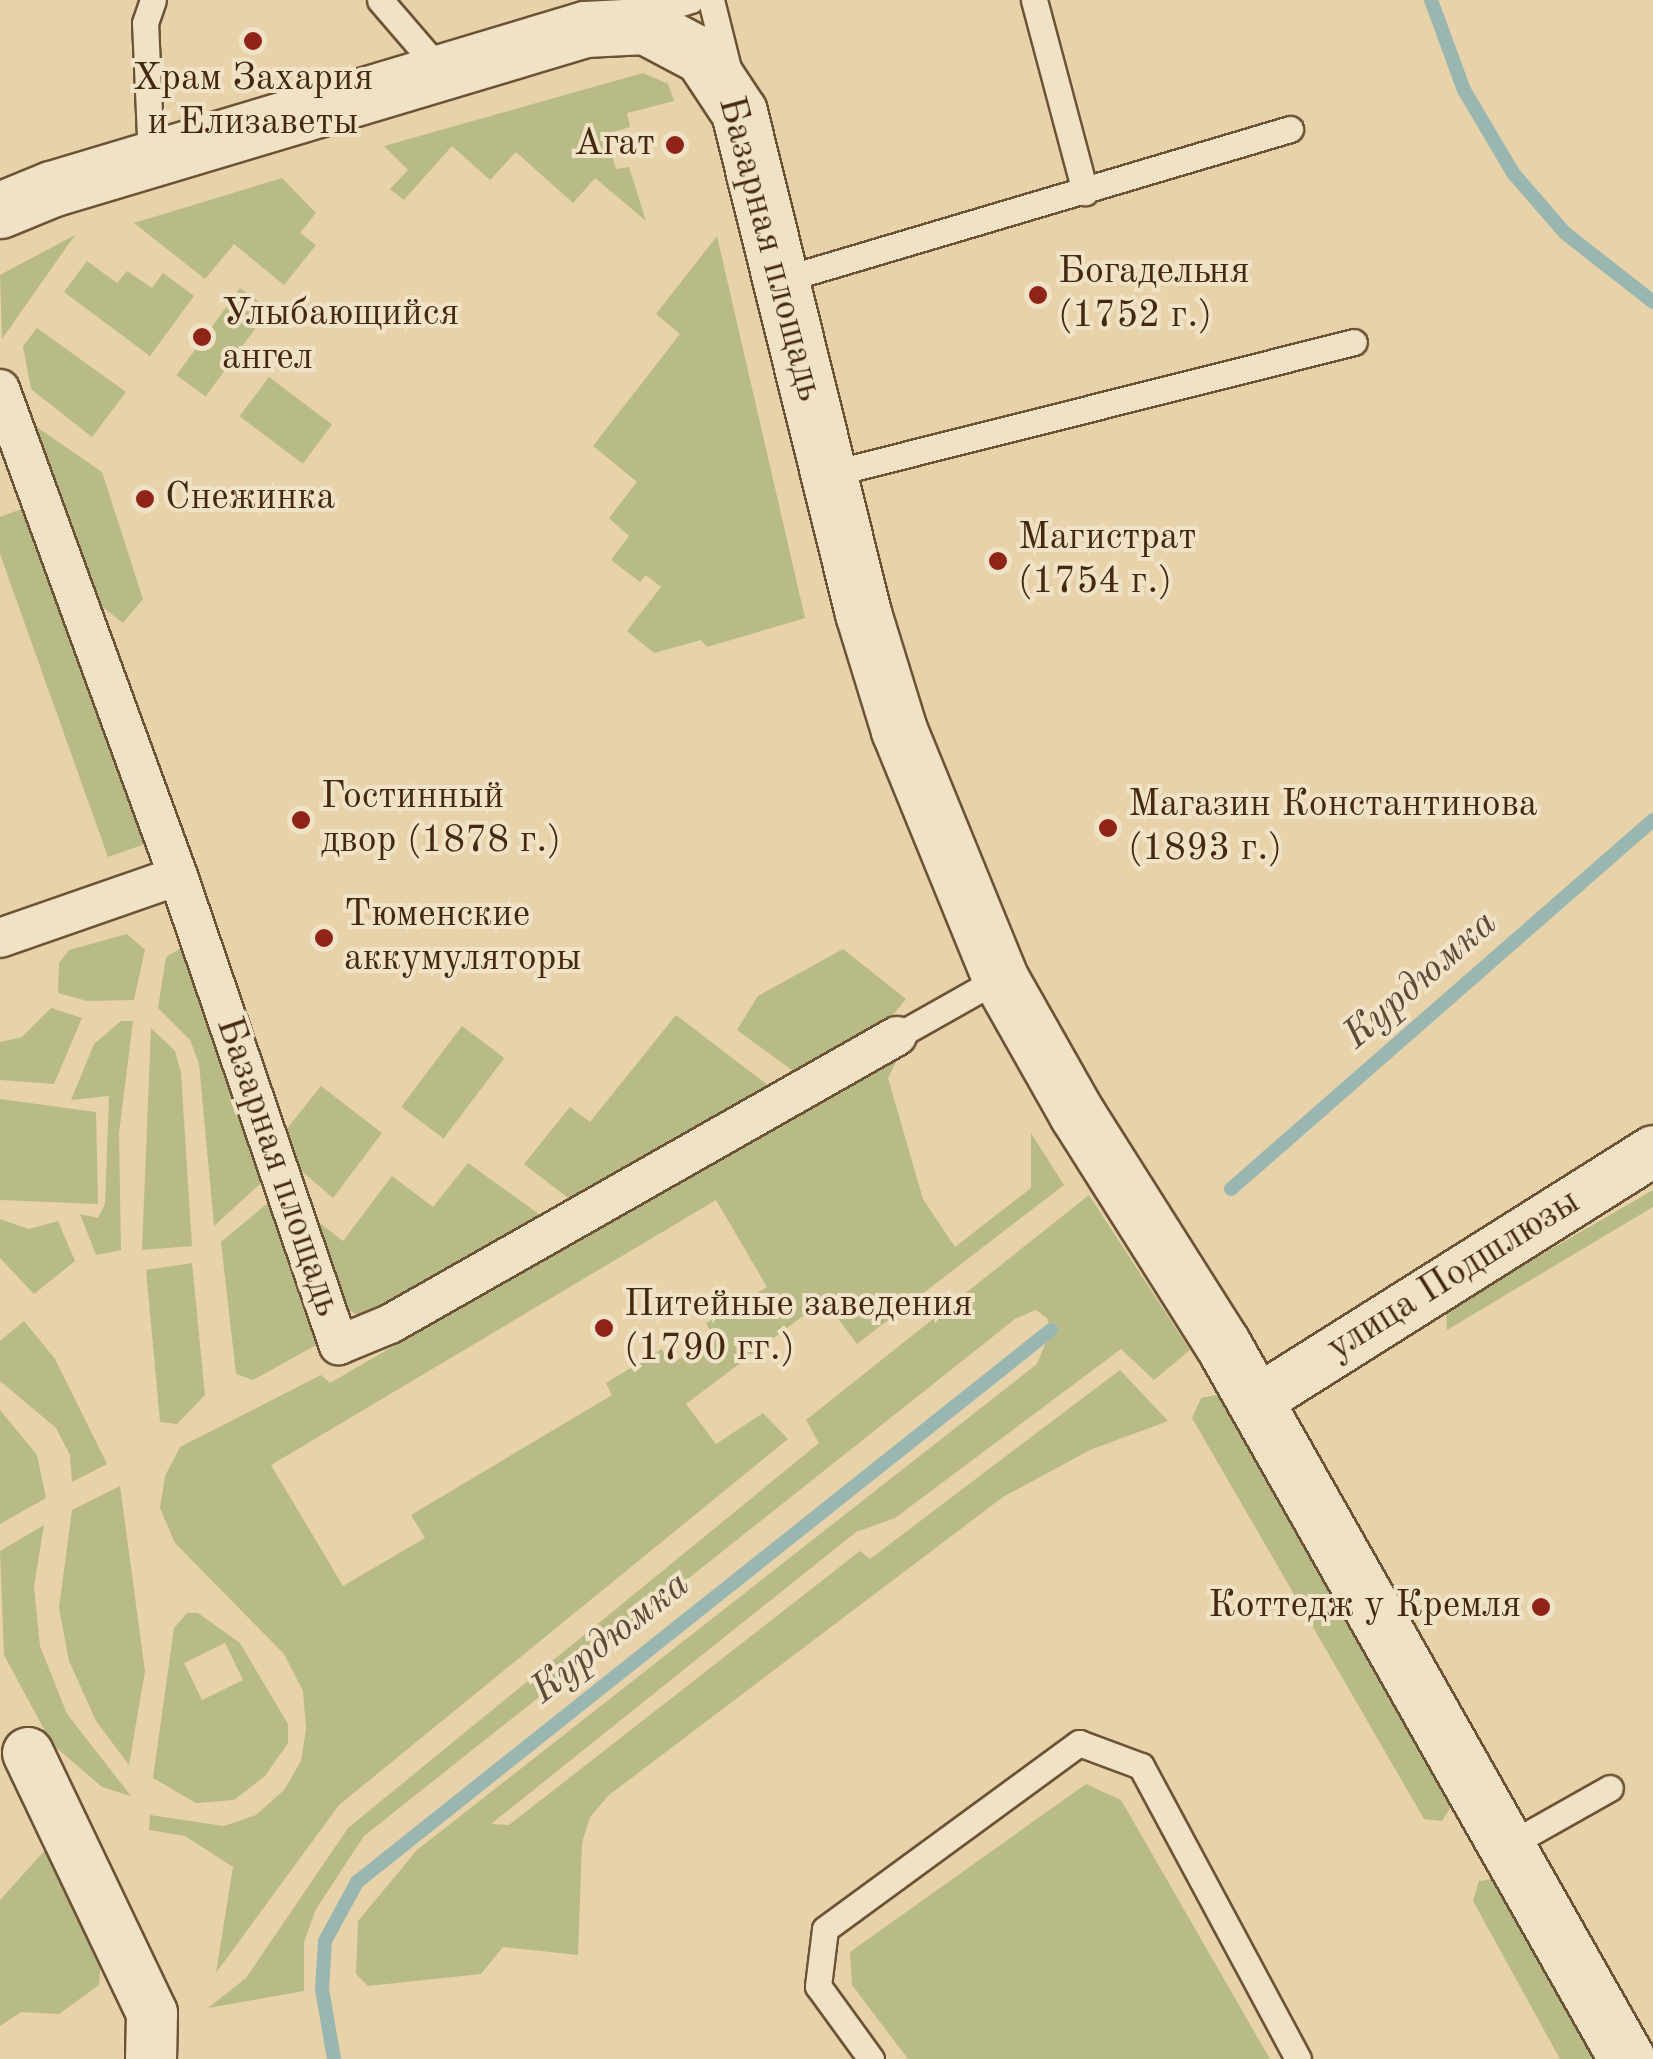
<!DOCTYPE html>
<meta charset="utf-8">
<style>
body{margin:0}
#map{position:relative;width:1653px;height:2059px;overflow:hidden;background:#e8d2a9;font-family:"Old Standard TT",serif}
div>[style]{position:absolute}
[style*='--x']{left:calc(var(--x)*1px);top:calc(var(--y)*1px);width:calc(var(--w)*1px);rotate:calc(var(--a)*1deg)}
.green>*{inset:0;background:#b8bb86;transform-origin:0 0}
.stream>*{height:14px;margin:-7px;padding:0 7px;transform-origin:7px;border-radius:7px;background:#99b6b1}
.roads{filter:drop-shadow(2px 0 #6d5336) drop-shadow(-2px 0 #6d5336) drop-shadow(0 2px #6d5336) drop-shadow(0 -2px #6d5336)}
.service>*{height:25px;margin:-12.5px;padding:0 12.5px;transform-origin:12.5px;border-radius:12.5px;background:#f0e2c7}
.pedestrian>*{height:38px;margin:-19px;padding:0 19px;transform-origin:19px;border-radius:19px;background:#f0e2c7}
.minor>*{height:50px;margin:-25px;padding:0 25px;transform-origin:25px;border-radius:25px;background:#f0e2c7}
.secondary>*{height:55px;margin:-27.5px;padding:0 27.5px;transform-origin:27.5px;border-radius:27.5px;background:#f0e2c7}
.dots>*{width:28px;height:28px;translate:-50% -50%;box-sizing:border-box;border:5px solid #f0e2c7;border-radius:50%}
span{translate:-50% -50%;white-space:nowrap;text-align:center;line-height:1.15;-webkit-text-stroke:8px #f0e2c7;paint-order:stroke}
.poi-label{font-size:38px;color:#44290f}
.right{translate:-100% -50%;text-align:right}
.left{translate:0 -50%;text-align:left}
.street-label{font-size:38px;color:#44290f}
.water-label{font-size:40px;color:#594c38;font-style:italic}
</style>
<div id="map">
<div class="green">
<i style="clip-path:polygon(643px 73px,668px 84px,674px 101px,627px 113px,630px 127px,606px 134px,616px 169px,629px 167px,646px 221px,595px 178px,573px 203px,516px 152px,490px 180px,452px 146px,404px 200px,390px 189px,408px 170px,384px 146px)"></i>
<i style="clip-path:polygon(282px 178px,316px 213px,300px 233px,316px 245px,284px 285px,234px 244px,205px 279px,134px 223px)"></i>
<i style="clip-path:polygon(75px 235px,2px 339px,0 275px)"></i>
<i style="clip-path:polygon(717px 236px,805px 618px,707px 647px,701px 640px,654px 653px,627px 631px,661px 587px,646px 575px,640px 582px,611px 560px,629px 536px,609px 518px,637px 482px,593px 446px,680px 334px,656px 314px)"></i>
<i style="clip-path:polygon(87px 261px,117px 283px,127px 271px,152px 288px,163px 273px,194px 296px,150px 356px,64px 292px)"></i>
<i style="left:240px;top:288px;width:36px;height:108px;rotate:36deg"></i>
<i style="clip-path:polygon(37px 328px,126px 392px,92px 437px,31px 389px,23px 346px)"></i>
<i style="left:269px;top:377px;width:79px;height:49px;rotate:37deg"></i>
<i style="clip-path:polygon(31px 423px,102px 472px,143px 599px,123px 623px,95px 601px)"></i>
<i style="clip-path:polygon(27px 507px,148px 843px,108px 857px,0 554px,0 517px)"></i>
<i style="clip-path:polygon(127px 934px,145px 950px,134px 1000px,87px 1001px,58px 993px,59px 963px,69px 950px)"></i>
<i style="clip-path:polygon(181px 948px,261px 1183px,214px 1226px,199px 1064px,190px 1040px,158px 1008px,166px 957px)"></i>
<i style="clip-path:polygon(843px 949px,906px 999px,889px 1020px,796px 1073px,737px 1030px,758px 996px)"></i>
<i style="clip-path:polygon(51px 1008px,82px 1018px,54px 1084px,0 1080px,0 1042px,22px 1037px)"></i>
<i style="clip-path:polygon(676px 1015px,773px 1089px,572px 1201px,524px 1164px,570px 1107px,590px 1122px)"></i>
<i style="clip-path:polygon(121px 1021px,133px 1021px,119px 1133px,121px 1250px,96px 1255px,80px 1214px,98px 1218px,105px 1204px,109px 1096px,71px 1100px,94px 1044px)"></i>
<i style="left:462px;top:1026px;width:53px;height:101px;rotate:37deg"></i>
<i style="clip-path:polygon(151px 1028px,175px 1051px,181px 1073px,192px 1246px,142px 1250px)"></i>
<i style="clip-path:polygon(evenodd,901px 1052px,888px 1078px,923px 1199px,955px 1247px,1031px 1188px,1031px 1133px,1064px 1185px,857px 1344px,824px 1300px,686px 1404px,716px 1444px,763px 1413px,788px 1439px,339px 1805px,216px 1973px,233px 1867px,185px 1836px,149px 1830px,150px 1815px,224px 1826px,256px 1815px,284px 1790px,301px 1761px,306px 1729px,303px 1691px,284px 1654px,175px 1543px,160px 1508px,165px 1476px,180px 1447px,321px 1375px,330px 1383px,901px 1052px,716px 1200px,767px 1287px,706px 1323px,714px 1338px,671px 1364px,662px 1349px,606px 1383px,612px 1395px,411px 1515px,425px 1538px,343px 1586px,271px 1465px,716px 1200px)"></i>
<i style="clip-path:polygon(321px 1086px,382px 1133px,333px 1198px,289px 1160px,282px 1135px)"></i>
<i style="clip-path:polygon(0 1099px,96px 1112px,98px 1204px,0 1200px)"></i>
<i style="clip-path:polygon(468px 1163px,543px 1217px,376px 1312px,359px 1316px,343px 1306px,307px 1213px,343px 1241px,392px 1176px,433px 1207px)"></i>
<i style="clip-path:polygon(1653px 1190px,1653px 1207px,1447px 1330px,1446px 1310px)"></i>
<i style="clip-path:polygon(1089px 1195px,1190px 1350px,1154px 1380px,1121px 1349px,895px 1518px,856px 1532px,491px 1824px,509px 1825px,860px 1551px,870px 1559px,1120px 1370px,1168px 1421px,1090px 1450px,1003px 1497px,609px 1795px,590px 1817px,582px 1843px,578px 1955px,503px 1947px,481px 1974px,368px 1986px,356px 1974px,358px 1921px,417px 1850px,1037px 1364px,1051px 1330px,1047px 1318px,1036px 1310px,1015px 1319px,364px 1836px,316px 1909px,304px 1942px,304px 1991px,208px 2008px,246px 1978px,348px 1828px,819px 1443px,806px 1420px)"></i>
<i style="clip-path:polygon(269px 1202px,318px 1344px,253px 1380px,236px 1374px,221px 1242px)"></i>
<i style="clip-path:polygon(0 1219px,29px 1229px,58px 1221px,75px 1261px,34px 1294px,0 1258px)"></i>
<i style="clip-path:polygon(192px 1263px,205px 1395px,177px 1424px,160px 1422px,146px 1270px)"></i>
<i style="clip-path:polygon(24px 1321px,55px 1359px,107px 1464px,72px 1482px,70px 1455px,56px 1428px,0 1381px,0 1341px)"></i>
<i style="clip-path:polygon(1230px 1392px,1460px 1793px,1442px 1821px,1424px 1819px,1192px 1418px,1201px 1398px)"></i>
<i style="clip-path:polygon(0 1410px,37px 1455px,46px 1498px,0 1524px)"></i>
<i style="clip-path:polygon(120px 1486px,145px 1671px,129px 1765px,96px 1721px,69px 1661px,59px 1608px,72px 1510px)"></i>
<i style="clip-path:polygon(44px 1525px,34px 1586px,40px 1646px,67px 1714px,131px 1796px,102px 1787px,52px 1744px,4px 1655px,0 1551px)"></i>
<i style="clip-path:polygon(evenodd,187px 1613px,198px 1613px,240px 1643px,288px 1724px,288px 1743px,265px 1776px,234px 1800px,196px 1803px,153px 1778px,174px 1628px,187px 1613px,225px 1643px,243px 1680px,202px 1700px,184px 1663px,225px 1643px)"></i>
<i style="clip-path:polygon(1086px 1784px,1121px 1800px,1270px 2059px,908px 2059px,852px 1985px,850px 1952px)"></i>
<i style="clip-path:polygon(46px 1849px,103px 1932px,99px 1985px,59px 2014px,21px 2012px,0 2026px,0 1900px)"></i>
<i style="clip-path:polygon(1508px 1877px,1612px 2059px,1560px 2059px,1473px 1901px,1479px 1881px)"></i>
</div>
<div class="stream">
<i style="--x:1431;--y:0;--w:96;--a:69.9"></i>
<i style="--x:1464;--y:90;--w:96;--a:59.4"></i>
<i style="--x:1513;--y:173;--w:79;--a:49.1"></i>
<i style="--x:1565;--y:233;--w:112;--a:38.1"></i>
<i style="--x:1231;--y:1189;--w:561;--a:-41.17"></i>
<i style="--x:334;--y:2059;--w:71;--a:-99.7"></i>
<i style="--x:322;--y:1989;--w:48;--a:-86.4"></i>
<i style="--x:325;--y:1941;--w:67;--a:-61.5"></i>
<i style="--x:357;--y:1882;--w:887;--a:-38.5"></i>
</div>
<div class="roads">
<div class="service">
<i style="--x:380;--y:0;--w:94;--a:49.3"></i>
<i style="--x:711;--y:0;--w:70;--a:76"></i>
<i style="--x:1034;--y:0;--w:199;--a:75.1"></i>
<i style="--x:639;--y:16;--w:54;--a:-17.1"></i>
<i style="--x:151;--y:159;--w:136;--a:-92.5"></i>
<i style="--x:145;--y:23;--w:24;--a:-71"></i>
<i style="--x:781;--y:280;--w:531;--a:-16.52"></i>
<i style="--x:829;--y:474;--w:541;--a:-14.11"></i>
<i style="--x:897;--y:1036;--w:118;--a:-29.4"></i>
<i style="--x:1507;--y:1846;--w:118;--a:-29.4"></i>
<i style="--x:871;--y:2059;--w:90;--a:-126"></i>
<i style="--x:818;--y:1986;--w:57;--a:-83"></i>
<i style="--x:825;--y:1929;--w:315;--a:-36.2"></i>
<i style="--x:1079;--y:1743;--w:66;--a:20.4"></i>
<i style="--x:1141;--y:1766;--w:332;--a:61.8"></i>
</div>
<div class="pedestrian">
<i style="--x:0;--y:389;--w:519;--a:69.92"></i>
<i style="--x:178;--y:876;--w:496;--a:71.1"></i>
<i style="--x:339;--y:1345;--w:55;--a:-22.4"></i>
<i style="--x:390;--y:1324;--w:583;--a:-29.6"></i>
<i style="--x:0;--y:938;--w:188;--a:-19.2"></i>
</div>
<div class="minor">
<i style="--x:1255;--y:1402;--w:471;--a:-32.2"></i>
<i style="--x:28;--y:1753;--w:288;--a:64.5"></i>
<i style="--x:152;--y:2013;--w:46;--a:91.2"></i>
</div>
<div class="secondary">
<i style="--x:0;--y:210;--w:55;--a:-22.4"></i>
<i style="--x:51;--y:189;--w:557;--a:-16.68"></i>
<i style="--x:585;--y:29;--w:60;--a:-2.9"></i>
<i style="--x:645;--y:26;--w:64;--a:27.8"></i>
<i style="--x:702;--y:56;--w:67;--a:56.5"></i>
<i style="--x:739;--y:112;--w:516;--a:76.1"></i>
<i style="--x:863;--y:613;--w:122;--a:72.9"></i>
<i style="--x:899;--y:730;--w:268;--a:67.8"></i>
<i style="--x:1000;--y:978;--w:156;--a:60.5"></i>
<i style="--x:1077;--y:1114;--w:271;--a:57.7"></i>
<i style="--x:1222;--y:1343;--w:823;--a:60.51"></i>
</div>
</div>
<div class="dots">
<i style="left:253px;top:41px;background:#8f2418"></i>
<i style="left:675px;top:145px;background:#8f2418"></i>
<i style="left:1038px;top:295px;background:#8f2418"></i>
<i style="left:202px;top:337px;background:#8f2418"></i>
<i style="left:145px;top:499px;background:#8f2418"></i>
<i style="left:998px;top:561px;background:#8f2418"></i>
<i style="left:301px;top:820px;background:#8f2418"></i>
<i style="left:1108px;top:828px;background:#8f2418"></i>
<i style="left:324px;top:938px;background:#8f2418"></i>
<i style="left:604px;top:1328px;background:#8f2418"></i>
<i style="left:1541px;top:1607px;background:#8f2418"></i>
</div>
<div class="poi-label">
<span style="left:253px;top:102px">Храм Захария<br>и Елизаветы</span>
<span class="right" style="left:655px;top:145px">Агат</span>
<span class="left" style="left:1058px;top:295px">Богадельня<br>(1752 г.)</span>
<span class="left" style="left:222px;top:337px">Улыбающийся<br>ангел</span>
<span class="left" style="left:165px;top:499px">Снежинка</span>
<span class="left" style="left:1018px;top:561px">Магистрат<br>(1754 г.)</span>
<span class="left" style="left:321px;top:820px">Гостинный<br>двор (1878 г.)</span>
<span class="left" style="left:1128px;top:828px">Магазин Константинова<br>(1893 г.)</span>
<span class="left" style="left:344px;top:938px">Тюменские<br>аккумуляторы</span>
<span class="left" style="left:624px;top:1328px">Питейные заведения<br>(1790 гг.)</span>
<span class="right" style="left:1521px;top:1607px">Коттедж у Кремля</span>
</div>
<div class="street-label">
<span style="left:769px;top:249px;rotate:75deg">Базарная площадь</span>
<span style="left:277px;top:1167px;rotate:71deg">Базарная площадь</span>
<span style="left:1454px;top:1276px;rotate:-32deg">улица Подшлюзы</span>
</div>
<div class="water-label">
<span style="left:1421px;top:980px;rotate:-41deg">Курдюмка</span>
<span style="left:611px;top:1638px;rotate:-38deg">Курдюмка</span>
</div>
</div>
